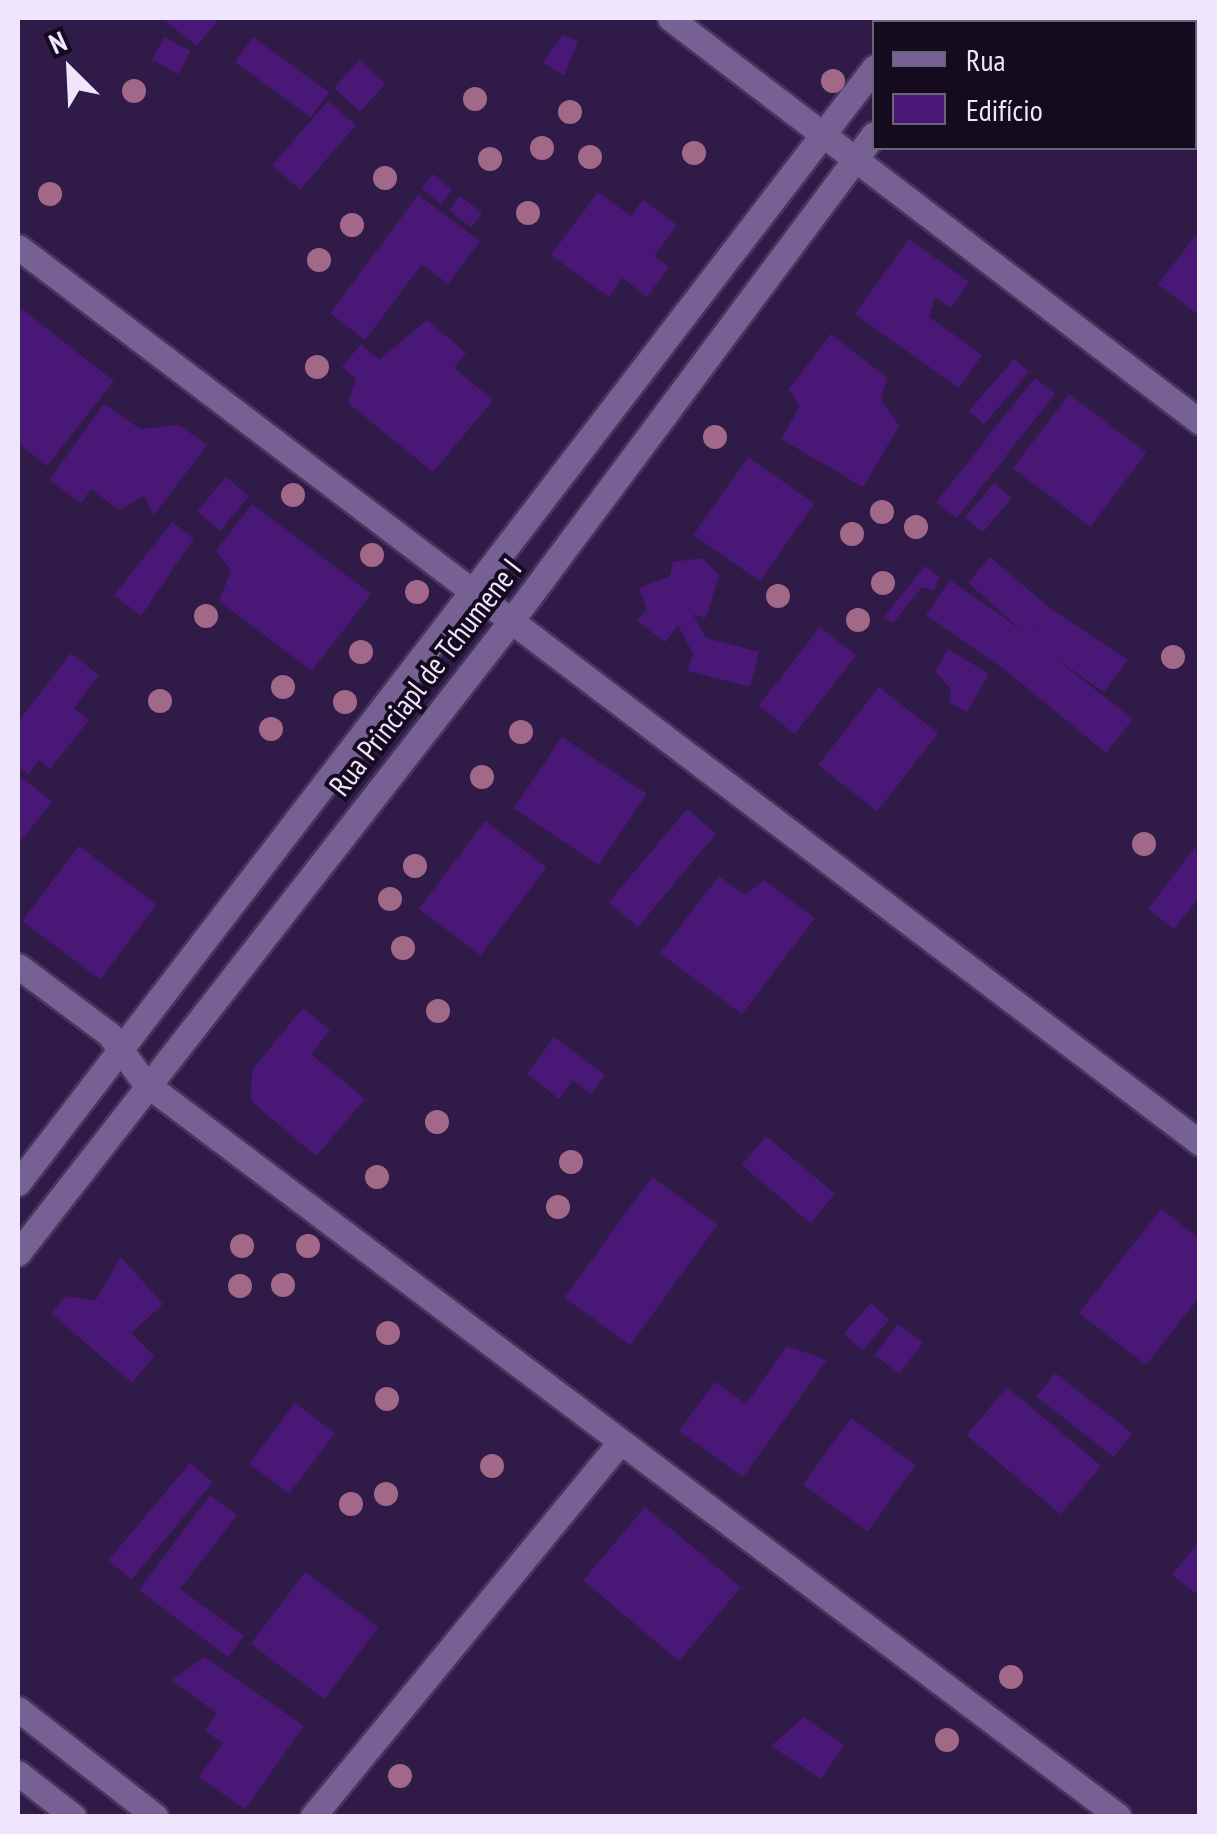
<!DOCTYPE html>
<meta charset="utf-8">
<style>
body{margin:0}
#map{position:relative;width:1217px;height:1834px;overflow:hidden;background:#301b48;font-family:"PT Sans Narrow",sans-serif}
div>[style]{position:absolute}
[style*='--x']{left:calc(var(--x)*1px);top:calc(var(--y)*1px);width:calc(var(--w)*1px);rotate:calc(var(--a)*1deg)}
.building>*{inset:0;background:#491876;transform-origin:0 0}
.roads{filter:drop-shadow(2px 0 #47355b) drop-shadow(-2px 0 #47355b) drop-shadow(0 2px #47355b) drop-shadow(0 -2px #47355b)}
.minor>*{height:25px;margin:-12.5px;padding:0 12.5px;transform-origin:12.5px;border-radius:12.5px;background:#776194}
.trees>*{width:24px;height:24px;margin:-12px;border-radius:50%;background:#a26888}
span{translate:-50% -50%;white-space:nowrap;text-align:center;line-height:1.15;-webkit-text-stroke:8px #140b1f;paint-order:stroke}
.street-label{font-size:30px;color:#efe6fe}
.frame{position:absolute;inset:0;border:20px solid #efe6fe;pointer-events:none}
.legend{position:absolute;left:872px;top:20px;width:325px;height:130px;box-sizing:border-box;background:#140b1f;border:2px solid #6c6378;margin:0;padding:12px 18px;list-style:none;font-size:30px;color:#efe6fe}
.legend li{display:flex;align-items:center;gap:20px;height:50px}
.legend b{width:50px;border:2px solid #6c6378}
.north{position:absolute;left:20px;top:20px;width:100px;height:100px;-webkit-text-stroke:8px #140b1f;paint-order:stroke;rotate:336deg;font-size:28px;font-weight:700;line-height:40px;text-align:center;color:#efe6fe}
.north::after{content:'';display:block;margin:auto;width:35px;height:45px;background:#efe6fe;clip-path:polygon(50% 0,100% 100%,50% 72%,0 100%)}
</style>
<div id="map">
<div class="building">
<i style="clip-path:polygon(161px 18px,217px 18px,219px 19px,197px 46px)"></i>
<i style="clip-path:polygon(563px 35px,578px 41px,564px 76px,543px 62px)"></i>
<i style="left:164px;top:37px;width:30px;height:26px;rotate:28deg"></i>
<i style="left:253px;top:37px;width:94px;height:31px;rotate:36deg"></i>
<i style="left:360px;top:60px;width:35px;height:38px;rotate:43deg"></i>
<i style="left:328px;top:101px;width:37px;height:85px;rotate:41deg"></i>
<i style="left:433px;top:174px;width:25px;height:18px;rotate:40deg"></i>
<i style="clip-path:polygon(598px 192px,631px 216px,643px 200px,677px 225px,654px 256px,669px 267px,647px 297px,622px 278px,609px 297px,551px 255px)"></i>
<i style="clip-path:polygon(418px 195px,480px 241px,448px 284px,422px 264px,365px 340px,330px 313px)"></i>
<i style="left:460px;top:196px;width:28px;height:18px;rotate:38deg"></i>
<i style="clip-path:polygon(1200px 230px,1200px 316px,1158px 284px)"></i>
<i style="clip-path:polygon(909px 239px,969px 282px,951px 308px,935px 297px,929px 317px,982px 355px,959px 388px,855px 314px)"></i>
<i style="clip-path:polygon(18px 306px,114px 381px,47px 466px,18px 443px)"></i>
<i style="clip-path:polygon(427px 320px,466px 353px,454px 368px,493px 400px,433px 472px,348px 403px,356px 379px,342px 367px,361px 344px,379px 360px)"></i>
<i style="clip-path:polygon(831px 334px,887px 378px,881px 400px,899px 426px,863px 487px,781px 439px,800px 406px,789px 389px)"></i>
<i style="left:1014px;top:359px;width:20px;height:69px;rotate:41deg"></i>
<i style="left:1035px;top:378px;width:26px;height:78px;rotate:39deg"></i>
<i style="left:1069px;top:394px;width:97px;height:93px;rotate:37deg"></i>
<i style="clip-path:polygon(104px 404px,140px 429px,179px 425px,207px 445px,154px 515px,144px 496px,119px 510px,91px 489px,81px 503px,49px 480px)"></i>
<i style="left:987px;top:439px;width:26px;height:81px;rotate:39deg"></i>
<i style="left:748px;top:457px;width:81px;height:95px;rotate:35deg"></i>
<i style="left:226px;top:477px;width:30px;height:45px;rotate:40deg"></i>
<i style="left:994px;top:483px;width:23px;height:45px;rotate:40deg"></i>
<i style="clip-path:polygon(252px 504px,371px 594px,312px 671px,219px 601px,231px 570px,216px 551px)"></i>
<i style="clip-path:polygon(172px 522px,194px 538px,141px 616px,114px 595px)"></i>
<i style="clip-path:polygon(990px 557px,1051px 609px,1004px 669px,926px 615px,950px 580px,1024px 632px,968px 583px)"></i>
<i style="clip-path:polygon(702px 558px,719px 575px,706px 618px,693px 614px,706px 638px,759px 652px,750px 687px,688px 671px,693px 654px,678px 625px,665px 642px,637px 621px,647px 609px,639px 588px,670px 576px,673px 562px)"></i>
<i style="clip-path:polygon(925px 566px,939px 577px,934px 591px,922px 587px,893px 623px,884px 617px)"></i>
<i style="clip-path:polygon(1051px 609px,1128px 660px,1104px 692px,1052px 656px,1133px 719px,1106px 753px,1004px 669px)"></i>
<i style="left:820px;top:627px;width:46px;height:100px;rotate:38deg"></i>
<i style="clip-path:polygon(948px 649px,989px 674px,967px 712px,949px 702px,951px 689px,935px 671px)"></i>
<i style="clip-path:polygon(71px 653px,99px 675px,74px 708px,89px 720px,50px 769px,39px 760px,28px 775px,18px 766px,18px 722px)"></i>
<i style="left:879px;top:687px;width:75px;height:99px;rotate:38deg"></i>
<i style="left:562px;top:737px;width:102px;height:86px;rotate:34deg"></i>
<i style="clip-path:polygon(18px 774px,52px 802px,18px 844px)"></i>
<i style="left:687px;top:809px;width:38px;height:122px;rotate:40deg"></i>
<i style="left:485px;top:821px;width:77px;height:110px;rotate:37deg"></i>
<i style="left:79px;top:846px;width:97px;height:94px;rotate:37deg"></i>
<i style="clip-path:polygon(1196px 846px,1200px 896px,1174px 929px,1148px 909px)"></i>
<i style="clip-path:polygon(719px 876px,745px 895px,764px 880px,815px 918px,742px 1014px,660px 953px)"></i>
<i style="clip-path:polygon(303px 1008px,330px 1030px,311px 1054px,365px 1099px,316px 1156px,251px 1101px,252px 1070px)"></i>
<i style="clip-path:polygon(554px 1037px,605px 1075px,591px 1094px,573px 1080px,559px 1099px,527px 1074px)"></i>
<i style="left:766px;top:1136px;width:90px;height:38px;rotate:40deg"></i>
<i style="left:652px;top:1177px;width:81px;height:149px;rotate:36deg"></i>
<i style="clip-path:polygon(1161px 1209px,1200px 1239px,1200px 1296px,1146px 1365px,1079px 1313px)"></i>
<i style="clip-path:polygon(121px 1257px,163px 1304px,131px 1333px,154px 1356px,132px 1383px,51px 1313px,66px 1296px,95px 1301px)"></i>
<i style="left:871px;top:1303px;width:25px;height:41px;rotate:42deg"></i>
<i style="left:898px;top:1324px;width:31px;height:39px;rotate:37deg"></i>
<i style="clip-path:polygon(787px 1346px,827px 1360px,743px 1477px,679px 1431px,715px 1382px,746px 1404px)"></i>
<i style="left:1055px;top:1373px;width:98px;height:30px;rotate:38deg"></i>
<i style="left:1007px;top:1387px;width:123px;height:63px;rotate:40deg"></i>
<i style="left:295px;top:1403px;width:50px;height:76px;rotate:37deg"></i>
<i style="left:851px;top:1418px;width:80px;height:82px;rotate:36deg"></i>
<i style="left:190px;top:1463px;width:30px;height:127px;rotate:40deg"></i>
<i style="clip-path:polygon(210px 1495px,237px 1515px,180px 1589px,244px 1636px,228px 1657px,139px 1590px)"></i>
<i style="left:645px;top:1507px;width:125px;height:96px;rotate:40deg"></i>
<i style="clip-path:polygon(1200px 1540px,1200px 1596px,1172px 1575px)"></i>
<i style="left:305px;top:1572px;width:92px;height:90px;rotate:37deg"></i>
<i style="clip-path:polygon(205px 1657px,304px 1726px,245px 1809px,199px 1777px,223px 1743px,205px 1731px,217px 1713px,171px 1680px)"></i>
<i style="clip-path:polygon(804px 1717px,844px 1745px,821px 1779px,771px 1746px)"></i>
</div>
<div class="roads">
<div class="minor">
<i style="--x:670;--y:18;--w:666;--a:37.32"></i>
<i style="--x:907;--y:22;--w:6;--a:-45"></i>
<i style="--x:961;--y:22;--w:5;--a:-53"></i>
<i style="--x:18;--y:247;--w:1483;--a:37.16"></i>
<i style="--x:18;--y:966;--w:114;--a:36.8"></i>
<i style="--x:109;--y:1034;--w:61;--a:53.7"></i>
<i style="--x:145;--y:1083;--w:1218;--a:36.99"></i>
<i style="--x:18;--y:1183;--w:1406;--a:-52.49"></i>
<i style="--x:18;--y:1253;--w:802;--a:-52.04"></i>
<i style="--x:511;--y:621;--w:607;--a:-53.3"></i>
<i style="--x:18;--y:1709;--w:174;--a:38"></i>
<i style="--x:18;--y:1773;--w:70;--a:38"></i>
<i style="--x:313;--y:1816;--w:479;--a:-50.6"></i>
</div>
</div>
<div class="trees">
<i style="left:833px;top:81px"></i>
<i style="left:134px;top:91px"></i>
<i style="left:475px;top:99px"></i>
<i style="left:570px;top:112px"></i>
<i style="left:542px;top:148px"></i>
<i style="left:694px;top:153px"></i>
<i style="left:590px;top:157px"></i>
<i style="left:490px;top:159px"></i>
<i style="left:385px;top:178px"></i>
<i style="left:50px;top:194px"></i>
<i style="left:528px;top:213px"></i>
<i style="left:352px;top:225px"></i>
<i style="left:319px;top:260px"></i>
<i style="left:317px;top:367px"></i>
<i style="left:715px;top:437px"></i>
<i style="left:293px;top:495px"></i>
<i style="left:882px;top:512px"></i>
<i style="left:916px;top:527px"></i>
<i style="left:852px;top:534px"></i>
<i style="left:372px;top:555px"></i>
<i style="left:883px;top:583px"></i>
<i style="left:417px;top:592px"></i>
<i style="left:778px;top:596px"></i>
<i style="left:206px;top:616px"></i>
<i style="left:858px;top:620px"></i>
<i style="left:361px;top:652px"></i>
<i style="left:1173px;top:657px"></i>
<i style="left:283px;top:687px"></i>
<i style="left:160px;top:701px"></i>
<i style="left:345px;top:702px"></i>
<i style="left:271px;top:729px"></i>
<i style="left:521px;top:732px"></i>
<i style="left:482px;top:777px"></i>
<i style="left:1144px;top:844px"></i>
<i style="left:415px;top:866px"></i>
<i style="left:390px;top:899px"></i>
<i style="left:403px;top:948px"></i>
<i style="left:438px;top:1011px"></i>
<i style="left:437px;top:1122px"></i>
<i style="left:571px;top:1162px"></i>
<i style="left:377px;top:1177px"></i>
<i style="left:558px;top:1207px"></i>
<i style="left:242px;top:1246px"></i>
<i style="left:308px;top:1246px"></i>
<i style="left:283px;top:1285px"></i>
<i style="left:240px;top:1286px"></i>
<i style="left:388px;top:1333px"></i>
<i style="left:387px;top:1399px"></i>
<i style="left:492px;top:1466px"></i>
<i style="left:386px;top:1494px"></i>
<i style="left:351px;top:1504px"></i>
<i style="left:1011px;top:1677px"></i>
<i style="left:947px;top:1740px"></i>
<i style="left:400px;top:1776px"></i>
</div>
<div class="street-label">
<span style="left:425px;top:677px;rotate:-52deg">Rua Princiapl de Tchumene I</span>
</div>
<div class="frame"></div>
<ul class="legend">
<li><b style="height:12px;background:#776194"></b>Rua</li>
<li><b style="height:28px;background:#491876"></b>Edifício</li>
</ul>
<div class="north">N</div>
</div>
